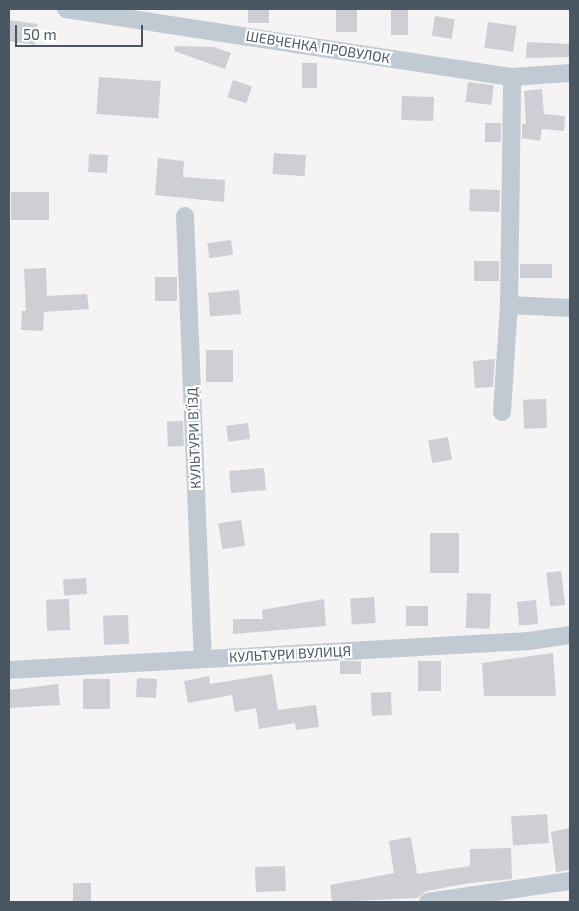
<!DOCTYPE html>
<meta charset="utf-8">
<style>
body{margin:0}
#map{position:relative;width:579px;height:911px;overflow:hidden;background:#f5f3f3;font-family:"Exo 2",sans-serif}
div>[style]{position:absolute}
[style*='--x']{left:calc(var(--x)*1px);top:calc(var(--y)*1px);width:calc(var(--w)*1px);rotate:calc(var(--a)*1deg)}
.building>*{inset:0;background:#cdcfd5;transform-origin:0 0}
.minor>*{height:18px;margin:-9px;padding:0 9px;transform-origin:9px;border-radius:9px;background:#c1cad2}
span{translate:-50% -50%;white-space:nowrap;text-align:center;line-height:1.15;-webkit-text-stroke:4.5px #fff;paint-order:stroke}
.street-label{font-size:14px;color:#4a5661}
.frame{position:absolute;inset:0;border:10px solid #4a5661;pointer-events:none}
.scale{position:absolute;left:15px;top:25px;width:128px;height:22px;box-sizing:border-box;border:2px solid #4a5661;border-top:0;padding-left:6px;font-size:15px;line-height:18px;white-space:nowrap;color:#4a5661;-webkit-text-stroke:4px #fff;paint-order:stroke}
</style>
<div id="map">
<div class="building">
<i style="left:248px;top:9px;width:21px;height:14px"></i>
<i style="left:336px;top:9px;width:21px;height:23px"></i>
<i style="left:391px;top:9px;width:17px;height:26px"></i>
<i style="left:435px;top:16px;width:20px;height:20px;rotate:9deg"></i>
<i style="left:9px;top:20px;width:29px;height:21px;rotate:8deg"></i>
<i style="left:488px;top:22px;width:29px;height:26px;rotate:8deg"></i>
<i style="clip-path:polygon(527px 42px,570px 44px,570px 57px,526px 58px)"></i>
<i style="clip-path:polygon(175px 46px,214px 47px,231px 53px,225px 69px,174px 51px)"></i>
<i style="left:302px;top:63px;width:15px;height:25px"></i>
<i style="left:99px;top:77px;width:62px;height:37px;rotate:4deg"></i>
<i style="left:233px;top:80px;width:20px;height:18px;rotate:18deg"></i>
<i style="left:468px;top:82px;width:26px;height:20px;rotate:7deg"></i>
<i style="clip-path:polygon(542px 89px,544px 114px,565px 116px,564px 131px,542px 129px,540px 141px,522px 138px,522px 124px,526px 124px,524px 91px)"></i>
<i style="left:402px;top:96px;width:32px;height:24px;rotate:2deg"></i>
<i style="left:485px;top:123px;width:16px;height:19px"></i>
<i style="left:274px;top:153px;width:32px;height:21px;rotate:4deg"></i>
<i style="left:89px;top:154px;width:19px;height:18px;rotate:3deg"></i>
<i style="clip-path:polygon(158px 158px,184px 161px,183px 177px,225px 180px,224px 202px,155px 195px)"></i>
<i style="left:470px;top:189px;width:30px;height:22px;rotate:2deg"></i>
<i style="left:49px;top:192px;width:28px;height:38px;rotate:90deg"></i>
<i style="left:231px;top:240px;width:15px;height:24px;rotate:82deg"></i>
<i style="left:474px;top:261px;width:25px;height:20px"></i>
<i style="left:520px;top:264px;width:32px;height:14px"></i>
<i style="clip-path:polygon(46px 268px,47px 296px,87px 294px,89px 309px,44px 312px,43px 331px,21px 330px,22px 311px,26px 311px,24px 269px)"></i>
<i style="left:155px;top:277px;width:22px;height:24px"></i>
<i style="left:239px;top:290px;width:24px;height:31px;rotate:85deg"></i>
<i style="left:233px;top:350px;width:32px;height:27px;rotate:90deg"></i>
<i style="clip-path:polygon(495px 359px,493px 387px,475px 388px,473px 361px)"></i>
<i style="left:546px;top:399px;width:29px;height:23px;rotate:88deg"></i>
<i style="left:183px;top:421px;width:25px;height:16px;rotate:88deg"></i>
<i style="left:248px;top:423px;width:16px;height:22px;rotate:83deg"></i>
<i style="left:448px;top:437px;width:23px;height:20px;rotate:80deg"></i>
<i style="left:264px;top:468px;width:22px;height:35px;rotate:85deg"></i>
<i style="left:241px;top:520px;width:26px;height:23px;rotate:81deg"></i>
<i style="left:430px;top:533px;width:29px;height:40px"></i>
<i style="left:561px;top:571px;width:34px;height:15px;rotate:83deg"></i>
<i style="left:86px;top:578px;width:16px;height:23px;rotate:86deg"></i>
<i style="left:467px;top:593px;width:24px;height:35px;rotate:2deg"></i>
<i style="left:374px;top:597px;width:26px;height:24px;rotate:86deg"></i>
<i style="left:69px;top:599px;width:31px;height:23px;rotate:88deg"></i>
<i style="clip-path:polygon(324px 599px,326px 626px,233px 634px,233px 619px,263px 619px,262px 610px)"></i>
<i style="left:536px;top:600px;width:24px;height:19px;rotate:85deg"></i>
<i style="left:428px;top:606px;width:20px;height:22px;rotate:90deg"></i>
<i style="left:128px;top:615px;width:29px;height:25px;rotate:88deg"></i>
<i style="clip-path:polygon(553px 653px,556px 696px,484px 696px,482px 663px)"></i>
<i style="left:361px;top:661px;width:13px;height:21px;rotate:90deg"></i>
<i style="left:418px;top:661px;width:23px;height:30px"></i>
<i style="clip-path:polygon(272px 674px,278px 710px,316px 705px,319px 727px,296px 730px,295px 723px,259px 729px,256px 708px,235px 712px,232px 695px,188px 703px,184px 681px,209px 676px,210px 684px)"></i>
<i style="left:137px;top:678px;width:20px;height:19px;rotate:3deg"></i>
<i style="left:83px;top:679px;width:27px;height:30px"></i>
<i style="clip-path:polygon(58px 684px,60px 705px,9px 708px,9px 690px)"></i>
<i style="left:391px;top:692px;width:23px;height:20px;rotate:88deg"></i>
<i style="left:547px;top:814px;width:29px;height:36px;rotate:86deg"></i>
<i style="clip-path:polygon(570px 828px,570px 870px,556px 872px,551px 832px)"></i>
<i style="clip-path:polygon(411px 837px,417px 874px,470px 866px,470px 849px,511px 848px,512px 879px,470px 883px,426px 891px,418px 898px,332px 902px,330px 885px,394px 873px,389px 841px)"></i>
<i style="left:285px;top:866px;width:25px;height:30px;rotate:88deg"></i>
<i style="left:91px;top:883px;width:19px;height:18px;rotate:90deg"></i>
</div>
<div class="minor">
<i style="--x:66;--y:9;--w:451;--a:8.7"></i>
<i style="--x:512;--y:77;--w:58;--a:-3.9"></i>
<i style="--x:185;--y:216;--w:443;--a:87.7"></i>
<i style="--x:509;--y:305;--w:61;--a:2.8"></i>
<i style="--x:502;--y:412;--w:107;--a:-86.3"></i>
<i style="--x:509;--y:305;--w:228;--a:-89.2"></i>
<i style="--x:9;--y:670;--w:521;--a:-3.19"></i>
<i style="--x:529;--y:641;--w:41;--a:-8.3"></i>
<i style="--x:428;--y:902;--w:144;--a:-8.4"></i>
</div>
<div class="street-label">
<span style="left:318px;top:47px;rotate:9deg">ШЕВЧЕНКА ПРОВУЛОК</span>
<span style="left:194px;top:438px;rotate:-92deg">КУЛЬТУРИ В’ЇЗД</span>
<span style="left:290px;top:654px;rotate:-3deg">КУЛЬТУРИ ВУЛИЦЯ</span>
</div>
<div class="frame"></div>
<div class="scale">50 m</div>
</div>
